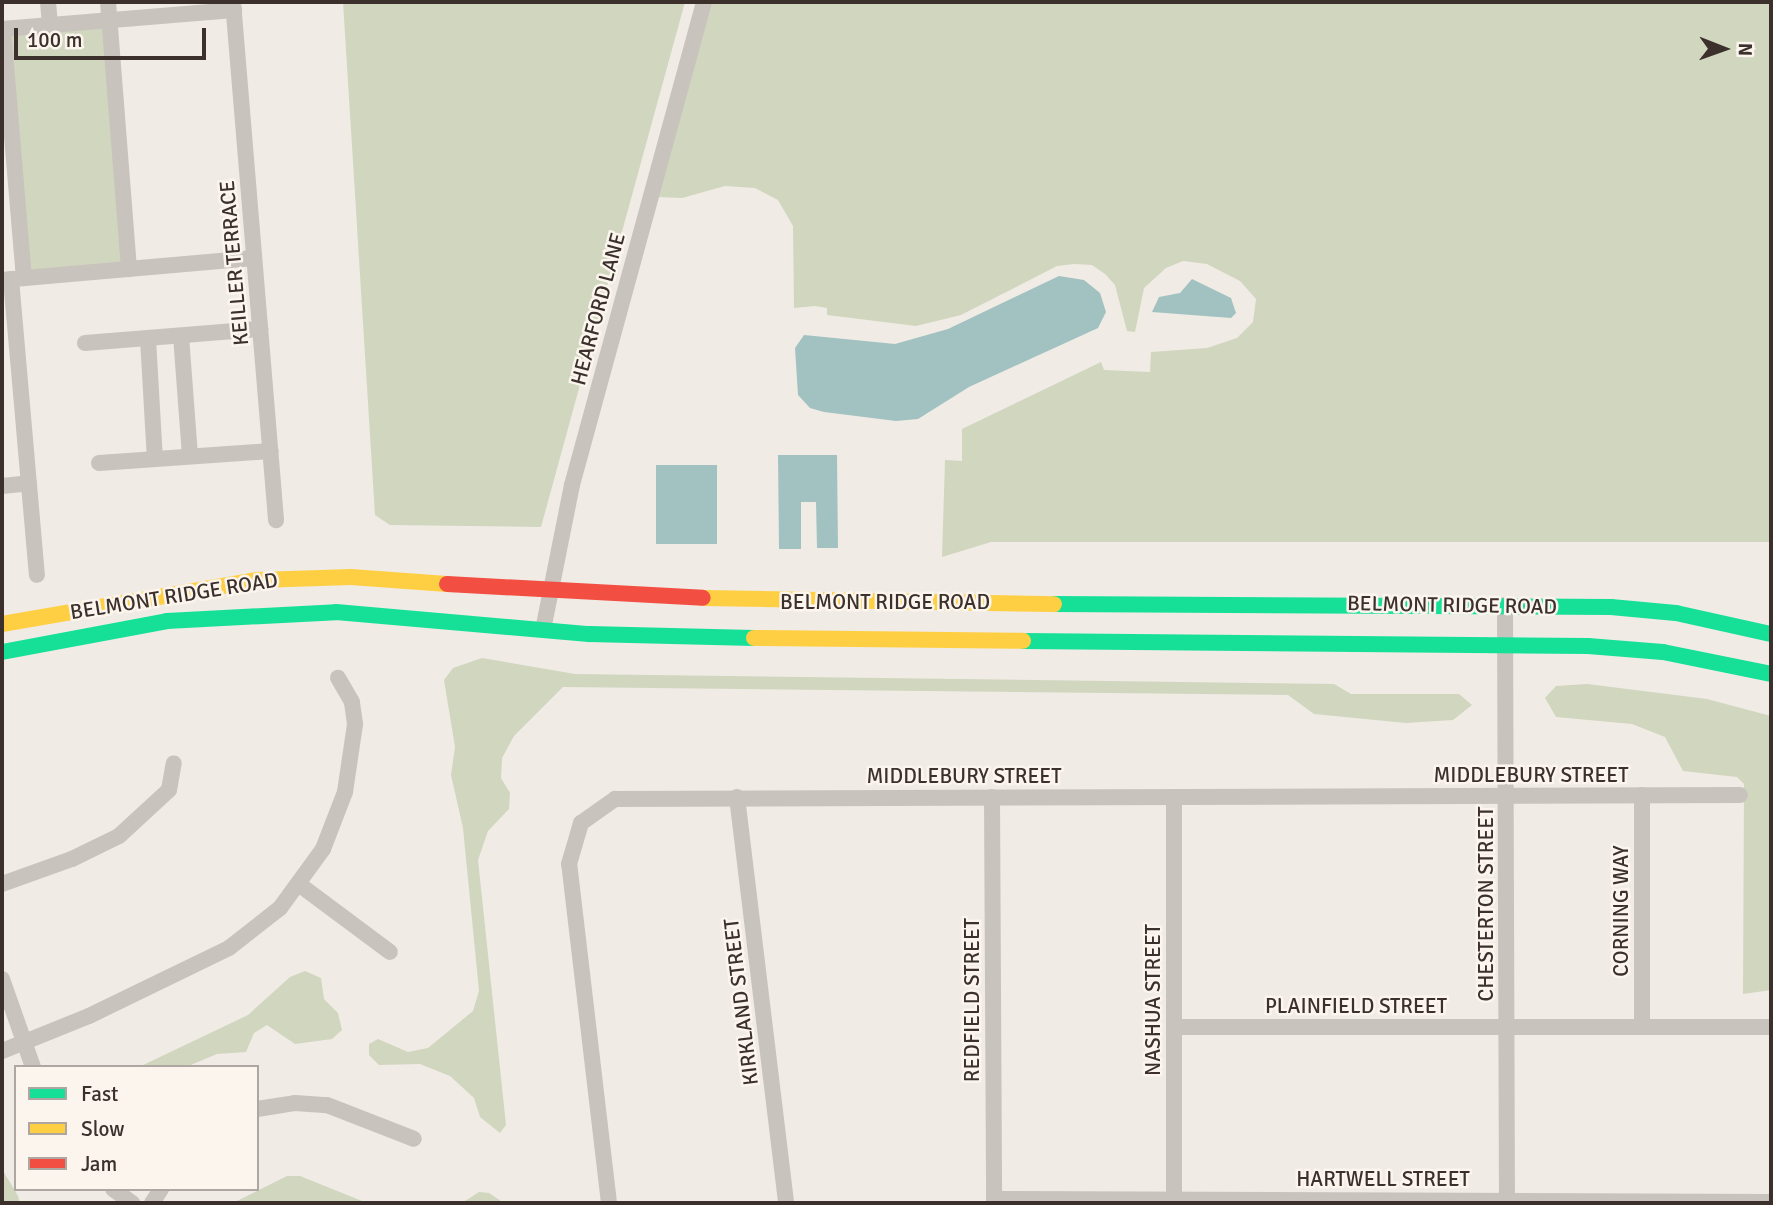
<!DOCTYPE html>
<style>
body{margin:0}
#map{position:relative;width:1773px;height:1205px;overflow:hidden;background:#f0ebe5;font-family:Signika,sans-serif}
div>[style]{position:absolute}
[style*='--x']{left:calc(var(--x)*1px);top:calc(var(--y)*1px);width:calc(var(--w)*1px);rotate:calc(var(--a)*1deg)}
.green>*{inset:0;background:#d1d6bf;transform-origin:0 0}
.water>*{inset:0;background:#a1c2c1;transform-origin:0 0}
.street>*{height:16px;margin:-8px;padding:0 8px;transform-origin:8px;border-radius:8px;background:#c9c3be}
.fast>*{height:16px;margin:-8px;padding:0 8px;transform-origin:8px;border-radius:8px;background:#16e098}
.slow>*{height:16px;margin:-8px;padding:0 8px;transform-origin:8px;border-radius:8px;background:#ffcf43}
.jam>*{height:16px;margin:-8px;padding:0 8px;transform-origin:8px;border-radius:8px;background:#f24e42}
span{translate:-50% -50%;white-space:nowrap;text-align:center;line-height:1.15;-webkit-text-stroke:5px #fbf5ee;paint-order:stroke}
.street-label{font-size:21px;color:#3b302b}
.frame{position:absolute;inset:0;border:4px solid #3b302b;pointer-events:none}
.legend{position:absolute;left:14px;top:1065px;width:245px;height:126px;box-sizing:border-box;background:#fbf5ee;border:2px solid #aea6a0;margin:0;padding:9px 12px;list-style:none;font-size:21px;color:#3b302b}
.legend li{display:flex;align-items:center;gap:14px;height:35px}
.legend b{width:35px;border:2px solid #aea6a0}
.north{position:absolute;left:1689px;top:14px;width:70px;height:70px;-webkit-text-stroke:5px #fbf5ee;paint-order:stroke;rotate:91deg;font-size:19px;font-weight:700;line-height:28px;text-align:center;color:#3b302b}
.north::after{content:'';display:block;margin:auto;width:24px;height:32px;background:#3b302b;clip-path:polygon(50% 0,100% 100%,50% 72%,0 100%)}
.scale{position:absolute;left:14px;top:28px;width:192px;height:32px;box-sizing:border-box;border:4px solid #3b302b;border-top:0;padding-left:9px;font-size:21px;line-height:24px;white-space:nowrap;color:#3b302b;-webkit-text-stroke:5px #fbf5ee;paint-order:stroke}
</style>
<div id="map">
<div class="green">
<i style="clip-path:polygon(343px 2px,685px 2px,541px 527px,390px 525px,375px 515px)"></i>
<i style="clip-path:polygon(712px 2px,1771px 2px,1771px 542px,991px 542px,942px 557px,945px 460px,962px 461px,962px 429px,1101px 362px,1104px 370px,1150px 372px,1151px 352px,1207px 348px,1237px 338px,1253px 322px,1256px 299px,1240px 281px,1207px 264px,1183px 261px,1166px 268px,1144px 288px,1135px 332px,1127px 331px,1115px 285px,1105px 274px,1092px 265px,1074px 264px,1057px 266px,961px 315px,916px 326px,827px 315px,827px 308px,815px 306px,794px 308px,793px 226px,778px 200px,755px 188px,725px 186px,682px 198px,657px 197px)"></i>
<i style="left:110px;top:19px;width:251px;height:107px;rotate:86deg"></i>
<i style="clip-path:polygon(482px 658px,575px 674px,1334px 684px,1351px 694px,1459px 694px,1472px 705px,1453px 720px,1406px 723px,1314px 714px,1288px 695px,563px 687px,514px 736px,502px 758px,501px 778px,510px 793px,509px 809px,488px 831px,478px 860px,506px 1125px,500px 1133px,480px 1117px,474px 1098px,450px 1076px,420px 1064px,379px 1065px,369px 1055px,369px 1044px,378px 1039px,408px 1052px,428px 1048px,473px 1011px,479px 991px,463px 828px,451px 775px,455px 747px,444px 680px,453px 668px)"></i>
<i style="clip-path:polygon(1587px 684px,1707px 699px,1771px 716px,1771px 990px,1743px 994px,1744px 784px,1737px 777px,1683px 771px,1665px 737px,1632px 724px,1556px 717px,1545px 698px,1556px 686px)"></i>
<i style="clip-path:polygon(305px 971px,321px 978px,324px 999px,338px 1013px,342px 1030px,332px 1039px,295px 1044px,267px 1025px,254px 1033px,246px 1052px,217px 1054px,186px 1067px,139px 1067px,248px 1015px,290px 977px)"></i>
<i style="clip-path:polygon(2px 1169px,18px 1196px,20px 1203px,2px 1203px)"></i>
<i style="clip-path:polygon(287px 1176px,300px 1176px,367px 1203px,233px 1203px)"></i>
<i style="clip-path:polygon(479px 1192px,489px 1193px,504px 1203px,462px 1203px)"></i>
</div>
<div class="water">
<i style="clip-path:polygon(1059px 276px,1084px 280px,1100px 293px,1106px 312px,1098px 328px,969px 387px,918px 419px,896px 421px,824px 412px,810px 408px,798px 395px,795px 348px,804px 335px,895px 344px,948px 329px)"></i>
<i style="clip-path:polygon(1192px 279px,1231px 298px,1236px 313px,1231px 318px,1152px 312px,1159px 297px,1180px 293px)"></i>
<i style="clip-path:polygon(778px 455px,837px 455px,838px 548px,817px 548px,816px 502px,801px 502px,801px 549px,779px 549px)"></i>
<i style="left:656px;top:465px;width:61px;height:79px"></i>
</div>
<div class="street">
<i style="--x:48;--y:2;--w:22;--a:85"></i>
<i style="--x:108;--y:2;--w:268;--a:85.5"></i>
<i style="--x:233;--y:2;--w:520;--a:85.25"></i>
<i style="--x:2;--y:29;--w:233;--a:-4.7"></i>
<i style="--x:3;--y:29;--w:250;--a:85.2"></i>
<i style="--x:11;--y:279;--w:297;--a:85"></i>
<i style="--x:2;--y:280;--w:253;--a:-5"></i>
<i style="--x:181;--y:336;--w:120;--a:85.7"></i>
<i style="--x:148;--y:339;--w:120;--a:86.7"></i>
<i style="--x:85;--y:343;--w:176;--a:-4.6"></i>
<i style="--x:99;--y:463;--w:172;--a:-4"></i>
<i style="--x:2;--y:486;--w:27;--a:-6"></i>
<i style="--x:1505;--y:605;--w:598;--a:89.81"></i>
<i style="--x:543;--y:630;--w:148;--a:-78.7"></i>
<i style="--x:572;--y:485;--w:501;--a:-74.71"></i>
<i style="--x:737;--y:797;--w:409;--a:83.1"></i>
<i style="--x:992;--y:797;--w:406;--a:89.7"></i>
<i style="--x:1174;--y:797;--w:406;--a:90"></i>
<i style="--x:2;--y:884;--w:74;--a:-19.7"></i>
<i style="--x:72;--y:859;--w:52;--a:-26.1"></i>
<i style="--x:119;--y:836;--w:68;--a:-42.6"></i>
<i style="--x:169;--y:790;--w:27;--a:-80"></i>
<i style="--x:300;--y:885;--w:112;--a:36.7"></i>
<i style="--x:2;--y:979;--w:93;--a:70.6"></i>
<i style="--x:1174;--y:1027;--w:597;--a:0"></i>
<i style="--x:1642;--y:1027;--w:232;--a:-90"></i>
<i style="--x:2;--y:1051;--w:94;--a:-21.9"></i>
<i style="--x:89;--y:1016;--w:156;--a:-25.9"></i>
<i style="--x:229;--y:948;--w:65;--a:-38.1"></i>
<i style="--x:280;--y:908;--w:73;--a:-53.9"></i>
<i style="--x:323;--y:849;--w:61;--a:-68.9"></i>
<i style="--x:345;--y:792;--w:69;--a:-81.6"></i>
<i style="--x:355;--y:724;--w:22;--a:-98"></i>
<i style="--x:352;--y:702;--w:28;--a:-120"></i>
<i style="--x:257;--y:1109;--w:38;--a:-9"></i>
<i style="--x:295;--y:1103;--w:32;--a:4"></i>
<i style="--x:327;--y:1105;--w:93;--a:21.3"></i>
<i style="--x:113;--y:1189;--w:24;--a:36"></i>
<i style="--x:994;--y:1199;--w:777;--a:0.22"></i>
<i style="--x:152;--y:1203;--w:17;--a:-57"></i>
<i style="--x:609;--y:1203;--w:341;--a:-96.7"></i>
<i style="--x:569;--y:864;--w:43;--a:-73.7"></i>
<i style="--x:581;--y:823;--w:42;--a:-35.2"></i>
<i style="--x:615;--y:799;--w:1125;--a:-0.2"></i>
</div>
<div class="fast">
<i style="--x:1054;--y:604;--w:557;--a:0.31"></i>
<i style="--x:1611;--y:607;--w:65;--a:5.3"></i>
<i style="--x:1676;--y:613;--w:97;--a:12.5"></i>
<i style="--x:1023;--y:641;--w:565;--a:0.51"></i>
<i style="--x:1588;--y:646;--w:75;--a:4.6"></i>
<i style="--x:1663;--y:652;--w:110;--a:11.5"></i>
<i style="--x:2;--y:652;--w:168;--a:-10.6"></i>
<i style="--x:167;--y:621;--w:169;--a:-3"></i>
<i style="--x:336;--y:612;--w:254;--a:5"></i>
<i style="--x:589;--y:634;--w:165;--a:1.4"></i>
</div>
<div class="slow">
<i style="--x:703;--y:598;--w:351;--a:1"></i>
<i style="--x:2;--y:624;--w:260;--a:-9.8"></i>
<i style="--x:258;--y:580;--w:93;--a:-1.8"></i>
<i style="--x:351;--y:577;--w:96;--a:4.2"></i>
<i style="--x:754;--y:638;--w:269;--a:0.6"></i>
</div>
<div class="jam">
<i style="--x:447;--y:584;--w:256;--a:3.1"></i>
</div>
<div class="street-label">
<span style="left:234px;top:263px;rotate:-95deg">KEILLER TERRACE</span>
<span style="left:598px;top:309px;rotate:-75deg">HEARFORD LANE</span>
<span style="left:174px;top:596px;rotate:-9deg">BELMONT RIDGE ROAD</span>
<span style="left:885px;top:602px">BELMONT RIDGE ROAD</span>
<span style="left:1452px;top:605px;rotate:1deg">BELMONT RIDGE ROAD</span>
<span style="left:1531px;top:775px">MIDDLEBURY STREET</span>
<span style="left:964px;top:776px">MIDDLEBURY STREET</span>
<span style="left:1486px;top:904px;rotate:-90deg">CHESTERTON STREET</span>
<span style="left:1621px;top:911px;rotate:-90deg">CORNING WAY</span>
<span style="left:972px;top:1000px;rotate:-90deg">REDFIELD STREET</span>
<span style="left:1153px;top:1000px;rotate:-90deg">NASHUA STREET</span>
<span style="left:741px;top:1002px;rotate:-97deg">KIRKLAND STREET</span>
<span style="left:1356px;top:1006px">PLAINFIELD STREET</span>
<span style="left:1383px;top:1179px">HARTWELL STREET</span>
</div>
<div class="frame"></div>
<ul class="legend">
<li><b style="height:9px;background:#16e098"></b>Fast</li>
<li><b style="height:9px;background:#ffcf43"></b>Slow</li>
<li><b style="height:9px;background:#f24e42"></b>Jam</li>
</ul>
<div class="north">N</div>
<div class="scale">100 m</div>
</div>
